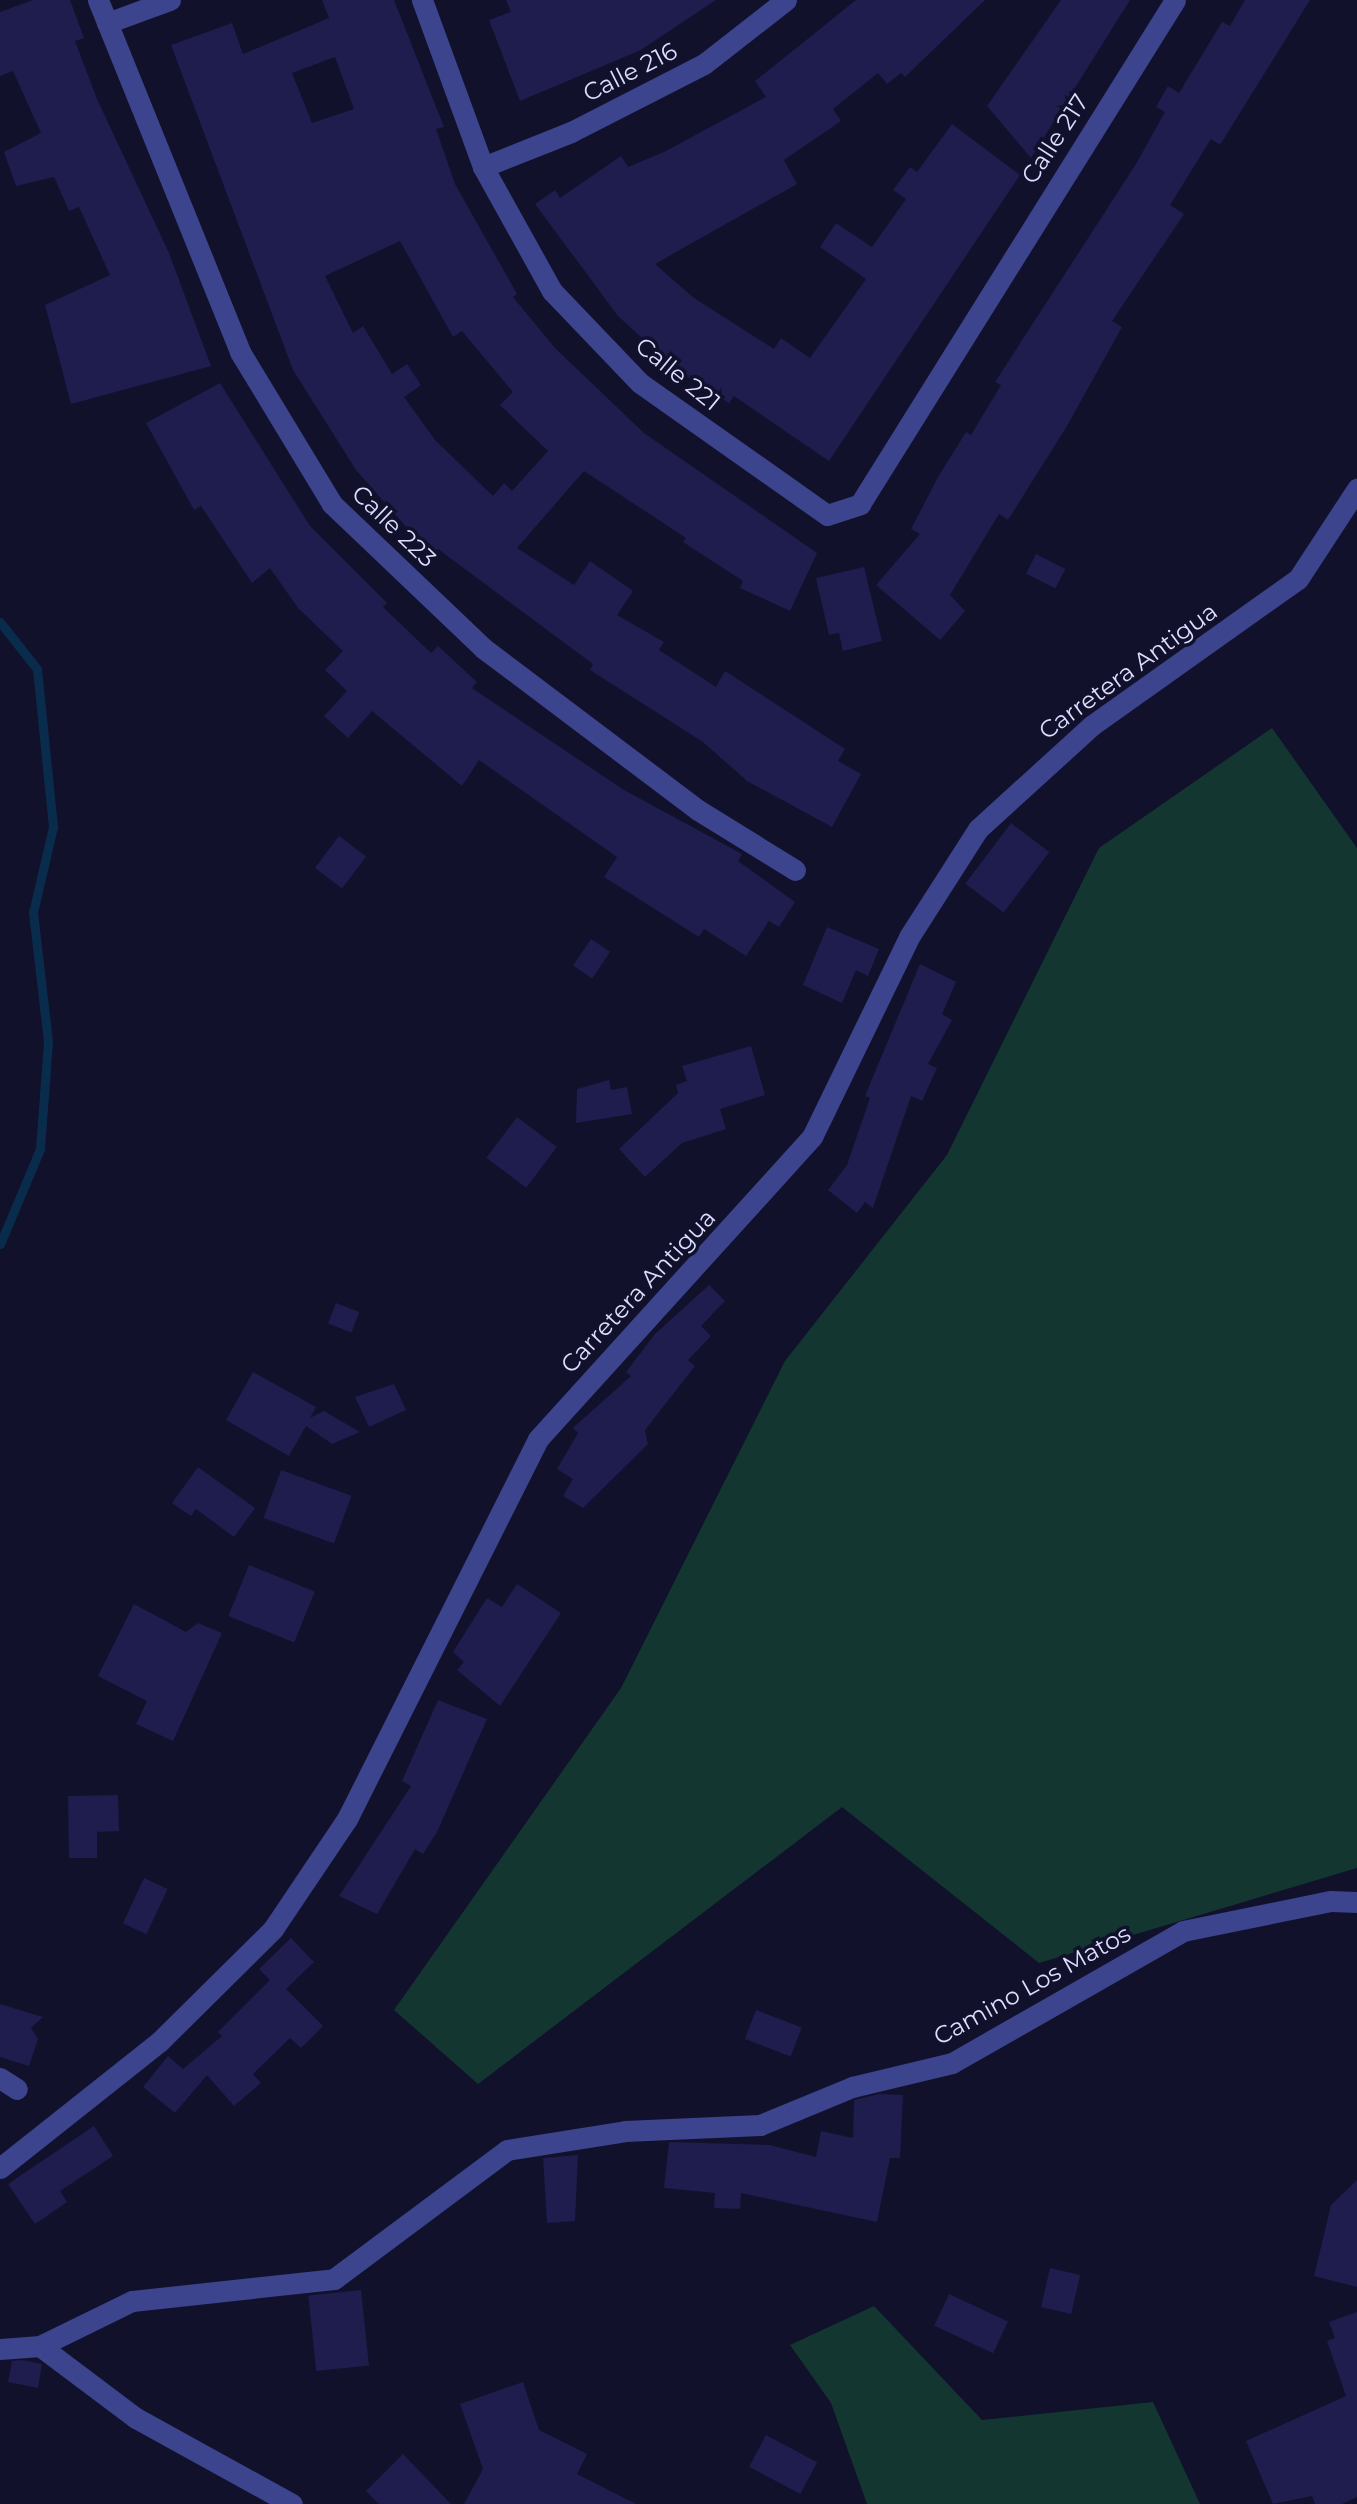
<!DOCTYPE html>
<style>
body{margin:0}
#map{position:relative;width:1357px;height:2504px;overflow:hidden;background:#11112c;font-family:Montserrat,sans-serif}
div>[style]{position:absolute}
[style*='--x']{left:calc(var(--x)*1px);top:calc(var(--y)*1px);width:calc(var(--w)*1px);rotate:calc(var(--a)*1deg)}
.green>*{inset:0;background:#133630}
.stream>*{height:9px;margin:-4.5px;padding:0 4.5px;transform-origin:4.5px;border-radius:4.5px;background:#0a2c4c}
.building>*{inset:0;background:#1f1c4e;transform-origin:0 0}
.minor>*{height:21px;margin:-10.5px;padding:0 10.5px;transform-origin:10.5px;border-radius:10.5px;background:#3b448c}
span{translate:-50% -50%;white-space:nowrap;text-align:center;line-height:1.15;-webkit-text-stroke:7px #11112c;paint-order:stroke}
.street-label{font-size:24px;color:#dcddff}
</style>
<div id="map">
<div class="green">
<i style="clip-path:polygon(1272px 728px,1357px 848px,1357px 1868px,1039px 1963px,842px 1807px,478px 2084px,394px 2010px,621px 1688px,785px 1361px,947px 1155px,1099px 848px)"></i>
<i style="clip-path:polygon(874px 2306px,982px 2420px,1153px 2402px,1200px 2504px,867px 2504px,831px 2403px,790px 2345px)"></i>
</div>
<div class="stream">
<i style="--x:0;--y:622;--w:60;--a:51.8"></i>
<i style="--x:37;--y:669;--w:159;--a:84.2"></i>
<i style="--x:53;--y:827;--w:87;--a:103.2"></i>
<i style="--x:33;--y:912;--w:131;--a:83.4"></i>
<i style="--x:48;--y:1042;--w:107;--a:94.3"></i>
<i style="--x:40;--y:1149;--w:103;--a:112.8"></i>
</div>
<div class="building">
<i style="clip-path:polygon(33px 0,70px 0,84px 38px,75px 41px,97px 99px,169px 253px,211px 366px,71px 404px,45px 305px,110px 275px,79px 207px,69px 211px,54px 177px,16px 186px,4px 152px,41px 133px,13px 71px,0 76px,0 12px)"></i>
<i style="clip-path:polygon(evenodd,322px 0,394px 0,444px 127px,436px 129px,455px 184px,517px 294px,513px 297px,555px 348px,644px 433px,817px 553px,790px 611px,740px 588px,743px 581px,683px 542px,686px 538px,584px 471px,517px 548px,574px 585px,590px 561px,633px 591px,617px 615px,664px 642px,659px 650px,716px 687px,725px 671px,845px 749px,838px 761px,861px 774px,832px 827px,747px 781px,703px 742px,590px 670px,593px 664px,438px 549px,431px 555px,356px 470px,293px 370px,171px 45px,232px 23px,243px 54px,329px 18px,322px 0,335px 57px,354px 109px,312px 123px,292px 73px,335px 57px,322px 0,400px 241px,453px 337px,462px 331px,513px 392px,500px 405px,548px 451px,512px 491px,504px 483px,493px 496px,435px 440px,404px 397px,421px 385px,407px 364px,392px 374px,363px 326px,353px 333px,325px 276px,400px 241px)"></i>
<i style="clip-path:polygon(506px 0,716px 0,641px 50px,520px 101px,489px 20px,511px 12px)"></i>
<i style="clip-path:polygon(856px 0,985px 0,905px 77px,901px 73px,887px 84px,878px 73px,833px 109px,841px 121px,784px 160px,797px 184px,655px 264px,694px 298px,774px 349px,781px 338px,810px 358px,866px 279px,820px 247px,836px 223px,872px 247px,906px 199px,893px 190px,910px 167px,917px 172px,952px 124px,1020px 175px,829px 461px,734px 396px,729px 403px,678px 371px,618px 316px,535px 204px,555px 190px,560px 198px,621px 156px,628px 167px,664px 152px,766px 97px,755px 81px)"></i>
<i style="clip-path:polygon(1061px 0,1130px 0,1031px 158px,987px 106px)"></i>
<i style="clip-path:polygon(1245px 0,1310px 0,1220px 145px,1211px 139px,1170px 205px,1184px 214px,1112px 321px,1122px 327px,1067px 426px,1008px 520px,999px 514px,950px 595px,965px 611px,940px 640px,876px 585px,920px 534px,911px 529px,938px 477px,966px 432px,971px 435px,1001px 385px,995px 382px,1136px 164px,1165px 112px,1156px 107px,1168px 86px,1179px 93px,1222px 22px,1230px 26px)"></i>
<i style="clip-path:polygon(220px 383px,310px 526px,387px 603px,383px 607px,431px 653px,438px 646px,477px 682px,472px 688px,624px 790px,742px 854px,738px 861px,795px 902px,779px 927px,769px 921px,746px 956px,704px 929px,699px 937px,604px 877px,617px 857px,479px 760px,462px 786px,372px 711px,348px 738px,324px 716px,347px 691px,325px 670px,343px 651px,298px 608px,270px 568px,252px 583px,201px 506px,194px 510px,146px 423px)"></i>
<i style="left:1036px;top:554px;width:33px;height:22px;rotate:27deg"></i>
<i style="clip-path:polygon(864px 567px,882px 641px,843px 651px,839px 633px,829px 635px,816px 578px)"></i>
<i style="left:1011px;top:823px;width:48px;height:76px;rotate:37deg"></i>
<i style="left:339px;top:836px;width:34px;height:40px;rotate:37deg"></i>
<i style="clip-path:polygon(827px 927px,879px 949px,868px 976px,856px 970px,842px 1003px,803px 985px)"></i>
<i style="left:591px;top:939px;width:23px;height:32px;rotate:34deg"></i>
<i style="clip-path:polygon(920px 964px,956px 982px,942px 1014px,952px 1020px,928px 1064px,937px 1068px,922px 1101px,911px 1096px,873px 1208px,865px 1202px,857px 1213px,828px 1190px,847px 1165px,870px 1098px,865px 1096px)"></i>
<i style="clip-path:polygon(751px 1046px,765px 1095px,720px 1109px,726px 1129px,682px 1143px,645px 1177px,619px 1149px,678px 1093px,676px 1085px,687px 1081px,682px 1066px)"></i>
<i style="clip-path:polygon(609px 1080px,611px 1090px,627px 1087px,632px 1114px,576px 1123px,577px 1089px)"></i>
<i style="left:517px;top:1117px;width:50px;height:51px;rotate:37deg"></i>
<i style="clip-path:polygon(709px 1285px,725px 1301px,701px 1326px,711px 1336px,688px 1360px,695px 1366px,645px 1430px,648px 1444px,583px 1508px,563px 1496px,573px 1479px,557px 1469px,578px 1433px,573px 1428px,631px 1376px,626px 1372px,655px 1334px)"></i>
<i style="left:336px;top:1303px;width:25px;height:22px;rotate:21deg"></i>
<i style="clip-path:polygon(253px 1372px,316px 1407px,310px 1418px,324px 1411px,360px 1432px,332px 1444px,306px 1426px,289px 1456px,226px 1420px)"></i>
<i style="clip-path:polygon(394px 1384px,406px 1410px,369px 1427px,355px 1397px)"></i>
<i style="clip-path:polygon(198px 1467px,255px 1508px,234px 1537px,196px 1509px,191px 1516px,172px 1503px)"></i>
<i style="left:281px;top:1470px;width:75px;height:51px;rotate:20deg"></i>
<i style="left:249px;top:1565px;width:71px;height:55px;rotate:22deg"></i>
<i style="clip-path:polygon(517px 1584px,561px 1613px,500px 1706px,457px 1670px,464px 1662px,453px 1652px,487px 1598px,502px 1607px)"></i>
<i style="clip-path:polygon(134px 1604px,186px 1632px,198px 1623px,222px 1633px,173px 1741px,136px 1724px,147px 1701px,98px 1676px)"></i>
<i style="clip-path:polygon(438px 1700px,487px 1719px,437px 1832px,423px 1854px,415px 1849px,377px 1914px,339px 1896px,411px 1786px,402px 1781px)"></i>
<i style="clip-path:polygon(118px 1795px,119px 1831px,97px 1832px,97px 1858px,69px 1858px,68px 1796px)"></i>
<i style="left:144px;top:1878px;width:26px;height:50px;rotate:25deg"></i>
<i style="clip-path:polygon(291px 1938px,314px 1962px,286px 1989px,323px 2026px,301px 2048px,290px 2038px,253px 2074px,261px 2083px,234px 2106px,207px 2075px,175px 2113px,143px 2087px,168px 2056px,183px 2069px,222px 2036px,218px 2032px,270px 1980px,259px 1969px)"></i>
<i style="clip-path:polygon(0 2004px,43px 2017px,31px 2028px,38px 2039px,29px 2066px,0 2057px)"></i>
<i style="left:756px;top:2010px;width:49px;height:31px;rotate:21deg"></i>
<i style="clip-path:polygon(879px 2094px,903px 2095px,900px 2158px,890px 2158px,877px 2222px,741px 2193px,740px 2209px,714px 2208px,715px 2193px,664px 2188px,669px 2142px,770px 2145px,816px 2157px,821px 2131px,853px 2138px,854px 2100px)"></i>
<i style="clip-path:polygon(94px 2126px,113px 2156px,60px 2191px,67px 2202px,35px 2224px,8px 2184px)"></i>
<i style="clip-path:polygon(578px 2155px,575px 2221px,547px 2223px,543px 2158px)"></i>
<i style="clip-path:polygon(1357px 2180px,1357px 2287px,1314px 2276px,1331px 2205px)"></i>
<i style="left:1050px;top:2268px;width:31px;height:40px;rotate:13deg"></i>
<i style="left:361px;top:2290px;width:76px;height:53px;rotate:84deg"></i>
<i style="left:949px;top:2294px;width:65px;height:35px;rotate:25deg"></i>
<i style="clip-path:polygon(1357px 2312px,1357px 2497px,1342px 2504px,1315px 2504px,1312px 2496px,1273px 2504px,1246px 2441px,1346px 2396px,1327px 2341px,1335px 2338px,1329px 2322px)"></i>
<i style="clip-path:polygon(22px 2360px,42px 2364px,38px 2388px,8px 2382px,12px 2361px)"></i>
<i style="clip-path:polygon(523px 2382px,539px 2430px,587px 2454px,577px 2474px,636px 2504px,464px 2504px,483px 2469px,460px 2404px)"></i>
<i style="left:766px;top:2435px;width:58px;height:36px;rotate:28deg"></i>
<i style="clip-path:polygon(403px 2454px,451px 2504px,379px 2504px,366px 2491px)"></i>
</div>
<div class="minor">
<i style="--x:98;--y:0;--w:380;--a:68"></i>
<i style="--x:240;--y:352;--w:178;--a:58.8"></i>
<i style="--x:332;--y:504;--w:209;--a:43.6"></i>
<i style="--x:483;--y:648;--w:269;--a:37"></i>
<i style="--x:698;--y:810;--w:114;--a:31.7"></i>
<i style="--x:422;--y:0;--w:178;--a:69.9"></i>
<i style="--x:483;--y:167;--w:142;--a:60.9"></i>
<i style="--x:552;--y:291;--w:127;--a:46.3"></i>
<i style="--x:640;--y:383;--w:229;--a:35.2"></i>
<i style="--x:827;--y:515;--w:35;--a:-18"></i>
<i style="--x:860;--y:504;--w:594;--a:-57.99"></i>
<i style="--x:107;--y:23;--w:67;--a:-20.1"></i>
<i style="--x:483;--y:167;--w:95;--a:-21.7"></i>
<i style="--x:571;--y:132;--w:149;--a:-27.1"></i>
<i style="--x:704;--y:64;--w:104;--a:-38"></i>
<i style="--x:0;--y:2078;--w:20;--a:33"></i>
<i style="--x:0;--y:2168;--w:204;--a:-38.4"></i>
<i style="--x:160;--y:2041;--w:159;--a:-44.7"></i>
<i style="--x:273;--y:1929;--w:133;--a:-56.1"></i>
<i style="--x:347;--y:1819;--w:425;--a:-63.3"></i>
<i style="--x:538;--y:1439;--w:408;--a:-47.8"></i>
<i style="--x:812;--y:1137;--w:222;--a:-64.1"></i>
<i style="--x:909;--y:937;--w:128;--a:-57.4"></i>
<i style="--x:978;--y:829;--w:153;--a:-42.3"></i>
<i style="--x:1091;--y:726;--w:254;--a:-35.4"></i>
<i style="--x:1298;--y:579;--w:108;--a:-56.8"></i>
<i style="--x:40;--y:2346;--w:120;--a:36.9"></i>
<i style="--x:136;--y:2418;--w:178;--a:28.9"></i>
<i style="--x:0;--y:2349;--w:40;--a:-4.3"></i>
<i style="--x:40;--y:2346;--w:102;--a:-26.1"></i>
<i style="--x:132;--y:2301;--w:203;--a:-6.2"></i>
<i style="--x:334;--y:2279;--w:216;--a:-36.7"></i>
<i style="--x:507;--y:2150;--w:120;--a:-9.1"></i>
<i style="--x:625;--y:2131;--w:135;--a:-2.5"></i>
<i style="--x:760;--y:2125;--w:100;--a:-22.4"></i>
<i style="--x:852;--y:2087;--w:103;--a:-13.5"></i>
<i style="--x:952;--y:2063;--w:266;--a:-29.7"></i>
<i style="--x:1183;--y:1931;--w:151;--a:-11.5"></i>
<i style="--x:1331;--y:1901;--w:26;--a:2"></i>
</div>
<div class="street-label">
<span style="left:630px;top:72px;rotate:-27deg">Calle 216</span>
<span style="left:1055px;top:139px;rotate:-57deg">Calle 217</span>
<span style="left:678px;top:374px;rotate:39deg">Calle 221</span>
<span style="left:394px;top:526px;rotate:44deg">Calle 223</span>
<span style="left:1128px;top:671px;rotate:-36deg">Carretera Antigua</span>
<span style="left:638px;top:1291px;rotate:-47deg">Carretera Antigua</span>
<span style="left:1032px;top:1985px;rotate:-29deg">Camino Los Matos</span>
</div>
</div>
